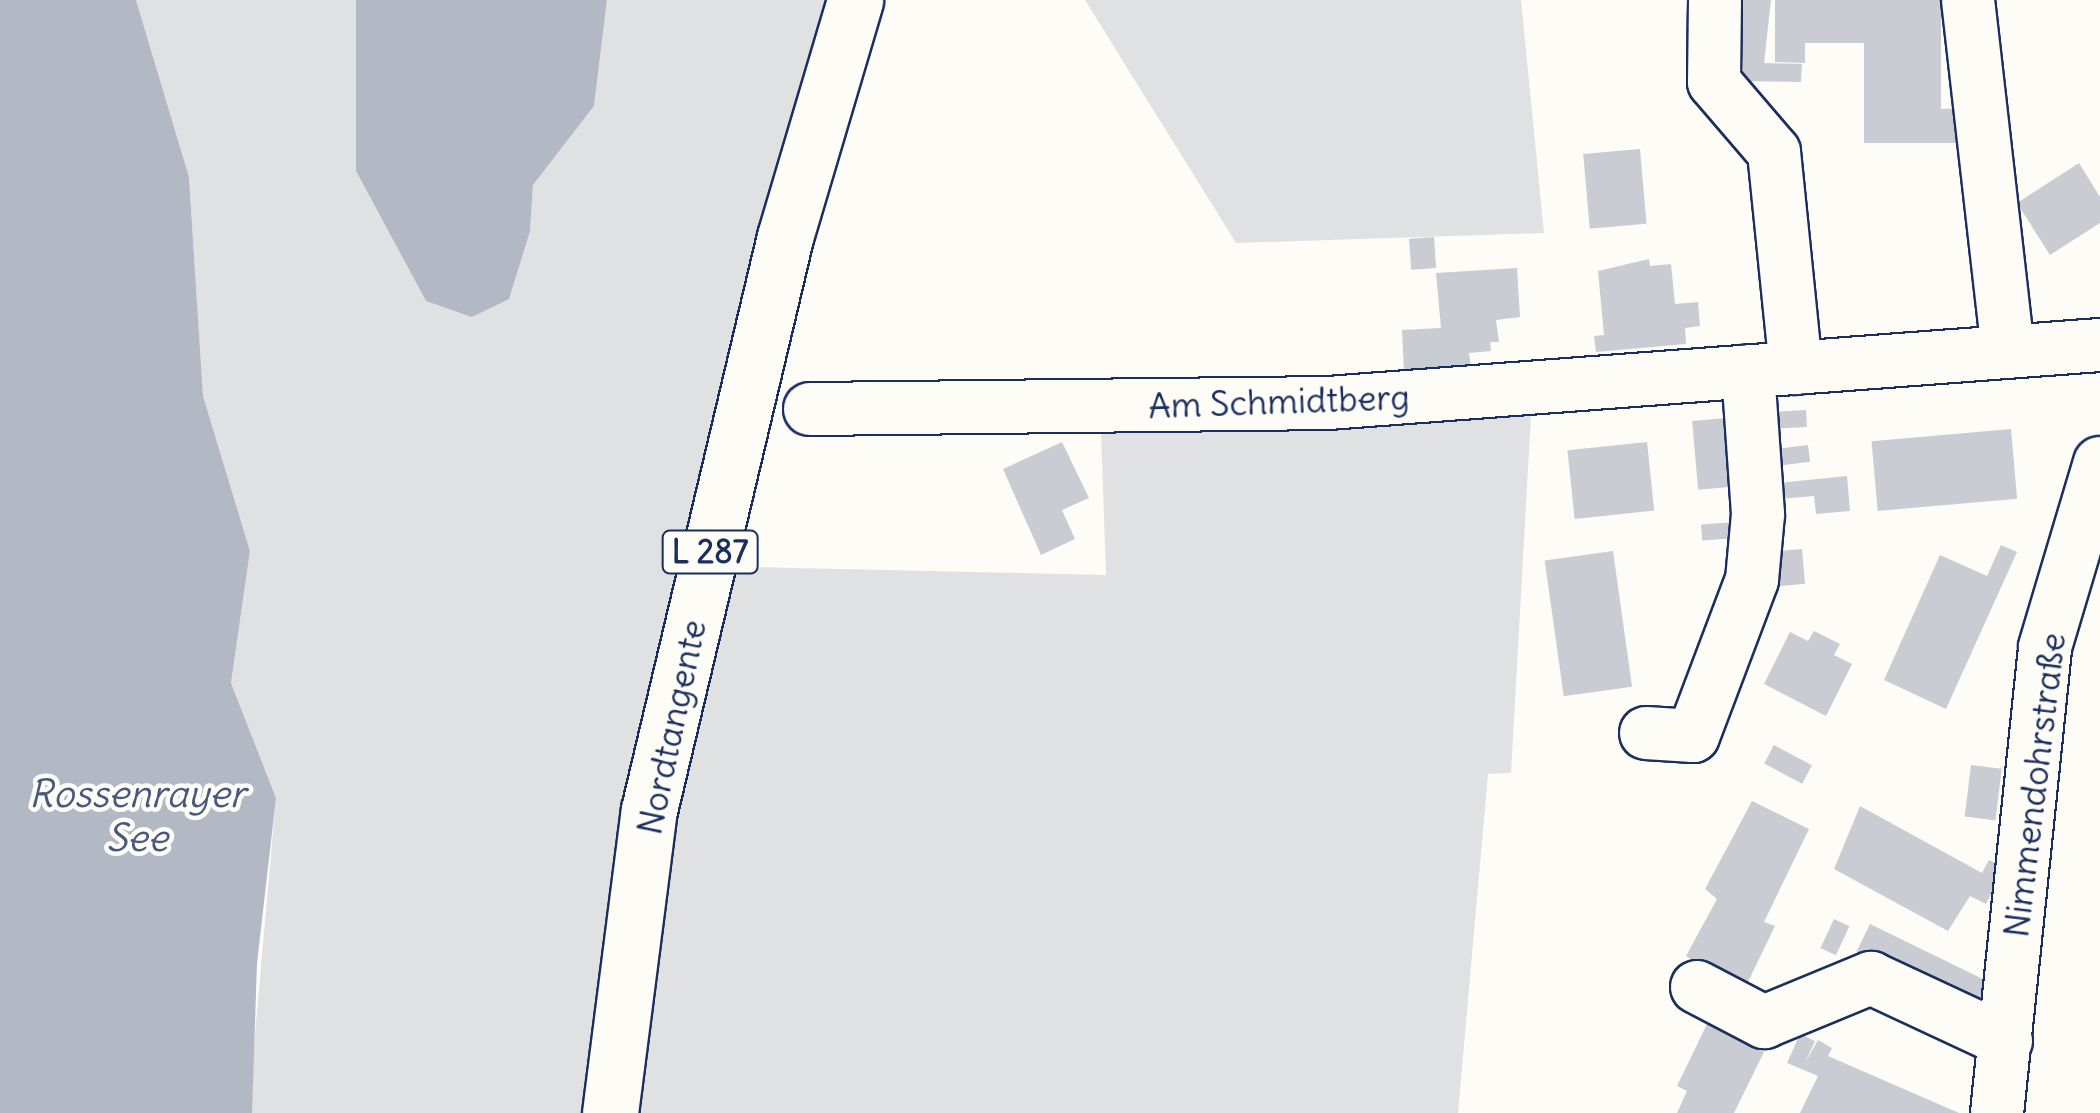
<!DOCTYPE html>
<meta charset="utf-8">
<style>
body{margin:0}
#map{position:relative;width:2100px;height:1113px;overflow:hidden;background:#fdfcf7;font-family:Delius,sans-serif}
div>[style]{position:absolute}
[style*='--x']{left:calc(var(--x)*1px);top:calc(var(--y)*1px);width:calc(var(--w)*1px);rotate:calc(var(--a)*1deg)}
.green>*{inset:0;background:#e0e1e3}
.water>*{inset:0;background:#b3b8c5}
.building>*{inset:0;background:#c9ccd3;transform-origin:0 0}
.roads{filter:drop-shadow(2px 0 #1b2f5e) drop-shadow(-2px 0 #1b2f5e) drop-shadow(0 2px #1b2f5e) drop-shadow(0 -2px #1b2f5e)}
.minor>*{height:52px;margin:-26px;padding:0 26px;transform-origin:26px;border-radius:26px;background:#fdfcf7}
.major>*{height:55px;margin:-27.5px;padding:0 27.5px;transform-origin:27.5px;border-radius:27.5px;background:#fdfcf7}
span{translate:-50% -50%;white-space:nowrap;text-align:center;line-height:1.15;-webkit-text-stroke:9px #fdfcf7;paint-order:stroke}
.shield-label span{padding:2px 8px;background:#fdfcf7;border:2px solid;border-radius:8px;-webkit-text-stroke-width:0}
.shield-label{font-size:32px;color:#1b2f5e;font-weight:700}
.street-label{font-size:35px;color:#1b2f5e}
.water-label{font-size:38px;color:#49587d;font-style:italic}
</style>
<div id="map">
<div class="green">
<i style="clip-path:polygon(136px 0,356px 0,356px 171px,426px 301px,530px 231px,533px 185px,594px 106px,607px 0,855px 0,707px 566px,1106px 575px,1101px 431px,1531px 415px,1511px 773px,1488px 774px,1458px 1113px,248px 1113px,276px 798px,231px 683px,250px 551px,203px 396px,189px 177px)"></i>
<i style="clip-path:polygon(1085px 0,1521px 0,1544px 233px,1236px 243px)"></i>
</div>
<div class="water">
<i style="clip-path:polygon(0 0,136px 0,189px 177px,203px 396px,250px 551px,231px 683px,276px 798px,257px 963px,252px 1113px,0 1113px)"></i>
<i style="clip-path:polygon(356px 0,607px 0,594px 106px,533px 185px,530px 231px,509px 299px,472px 317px,426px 301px,356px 171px)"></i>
</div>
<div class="building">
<i style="clip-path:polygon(1743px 0,1771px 0,1764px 63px,1802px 64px,1801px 82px,1743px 81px)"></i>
<i style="clip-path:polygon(1775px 0,1941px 0,1941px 109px,1959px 108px,1959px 143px,1864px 143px,1864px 43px,1805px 43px,1805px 63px,1775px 62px)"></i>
<i style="left:1640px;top:149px;width:75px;height:57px;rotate:85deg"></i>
<i style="clip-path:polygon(2079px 163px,2100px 197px,2100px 223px,2050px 255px,2017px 203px)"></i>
<i style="left:1434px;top:237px;width:31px;height:25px;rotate:86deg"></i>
<i style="clip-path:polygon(1649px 259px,1650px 266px,1671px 264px,1675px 304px,1698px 302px,1700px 326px,1685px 328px,1686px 344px,1596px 352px,1594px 336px,1604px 335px,1598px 271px)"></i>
<i style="clip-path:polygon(1517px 268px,1520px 317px,1496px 320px,1499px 342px,1490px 342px,1491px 351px,1469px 353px,1471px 367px,1404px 372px,1402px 330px,1441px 328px,1436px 273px)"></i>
<i style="left:1806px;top:410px;width:17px;height:35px;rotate:87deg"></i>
<i style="left:1726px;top:418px;width:69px;height:34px;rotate:85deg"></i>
<i style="left:2011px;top:429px;width:70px;height:140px;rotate:85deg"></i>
<i style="clip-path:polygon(1062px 442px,1089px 498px,1062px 510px,1075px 539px,1041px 555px,1003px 469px)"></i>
<i style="left:1647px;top:442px;width:69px;height:80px;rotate:84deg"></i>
<i style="left:1808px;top:445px;width:17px;height:33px;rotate:83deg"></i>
<i style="clip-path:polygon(1847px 476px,1850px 511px,1816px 514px,1814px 496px,1780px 499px,1778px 483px)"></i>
<i style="left:1736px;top:522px;width:16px;height:35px;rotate:86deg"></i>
<i style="clip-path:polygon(2001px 545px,2017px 552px,1946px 709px,1884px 680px,1940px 555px,1987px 576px)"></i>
<i style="left:1802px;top:549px;width:35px;height:35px;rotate:85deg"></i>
<i style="left:1613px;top:551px;width:137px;height:69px;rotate:82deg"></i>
<i style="clip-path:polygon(1814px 631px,1840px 644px,1834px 655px,1852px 664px,1826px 716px,1764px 684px,1790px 632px,1808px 641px)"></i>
<i style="left:1774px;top:745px;width:43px;height:21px;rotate:28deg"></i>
<i style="left:1971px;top:765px;width:31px;height:52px;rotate:7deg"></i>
<i style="clip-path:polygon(1752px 801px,1809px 829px,1764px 922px,1775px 926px,1744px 990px,1686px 956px,1717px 899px,1705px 889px)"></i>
<i style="clip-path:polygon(1860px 806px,1982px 873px,1989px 860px,2004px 867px,1986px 904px,1970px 896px,1948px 931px,1834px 869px)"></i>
<i style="left:1834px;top:919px;width:17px;height:32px;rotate:25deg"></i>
<i style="left:1870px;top:924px;width:137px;height:31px;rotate:26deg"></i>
<i style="clip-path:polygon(1707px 1024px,1764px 1052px,1734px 1113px,1677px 1113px,1687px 1091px,1677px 1086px)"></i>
<i style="clip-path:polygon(1800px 1034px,1815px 1041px,1805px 1063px,1818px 1040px,1832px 1048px,1828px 1056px,1959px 1113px,1800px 1113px,1818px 1076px,1787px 1063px)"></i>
</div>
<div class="roads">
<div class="minor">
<i style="--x:1715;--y:0;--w:82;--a:90.7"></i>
<i style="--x:1714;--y:82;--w:92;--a:49.4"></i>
<i style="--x:1774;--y:152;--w:217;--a:84.2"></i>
<i style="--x:1968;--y:0;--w:354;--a:83.5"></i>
<i style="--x:810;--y:409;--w:518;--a:-0.66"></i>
<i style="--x:1328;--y:403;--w:774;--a:-4.3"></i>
<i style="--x:1646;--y:733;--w:47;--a:3.7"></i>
<i style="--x:1693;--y:736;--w:167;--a:-69.3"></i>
<i style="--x:1752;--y:580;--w:66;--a:-84.8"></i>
<i style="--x:1758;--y:514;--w:143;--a:-94"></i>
<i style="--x:1697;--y:987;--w:76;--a:27.6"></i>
<i style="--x:1764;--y:1022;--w:116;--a:-22.4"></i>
<i style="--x:1871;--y:978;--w:149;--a:25"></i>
<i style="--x:1997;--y:1113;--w:468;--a:-84.1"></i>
<i style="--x:2045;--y:647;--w:192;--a:-73.4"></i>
</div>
<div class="major">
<i style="--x:610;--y:1113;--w:305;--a:-82.7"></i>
<i style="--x:649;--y:810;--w:589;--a:-76.65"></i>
<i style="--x:785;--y:237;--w:247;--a:-73.5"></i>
</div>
</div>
<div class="shield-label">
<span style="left:710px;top:552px">L 287</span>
</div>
<div class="street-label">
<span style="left:1279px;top:401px;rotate:-2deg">Am Schmidtberg</span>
<span style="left:671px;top:727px;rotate:-78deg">Nordtangente</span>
<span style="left:2034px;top:785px;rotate:-83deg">Nimmendohrstraße</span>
</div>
<div class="water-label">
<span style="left:137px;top:816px">Rossenrayer<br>See</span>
</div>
</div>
